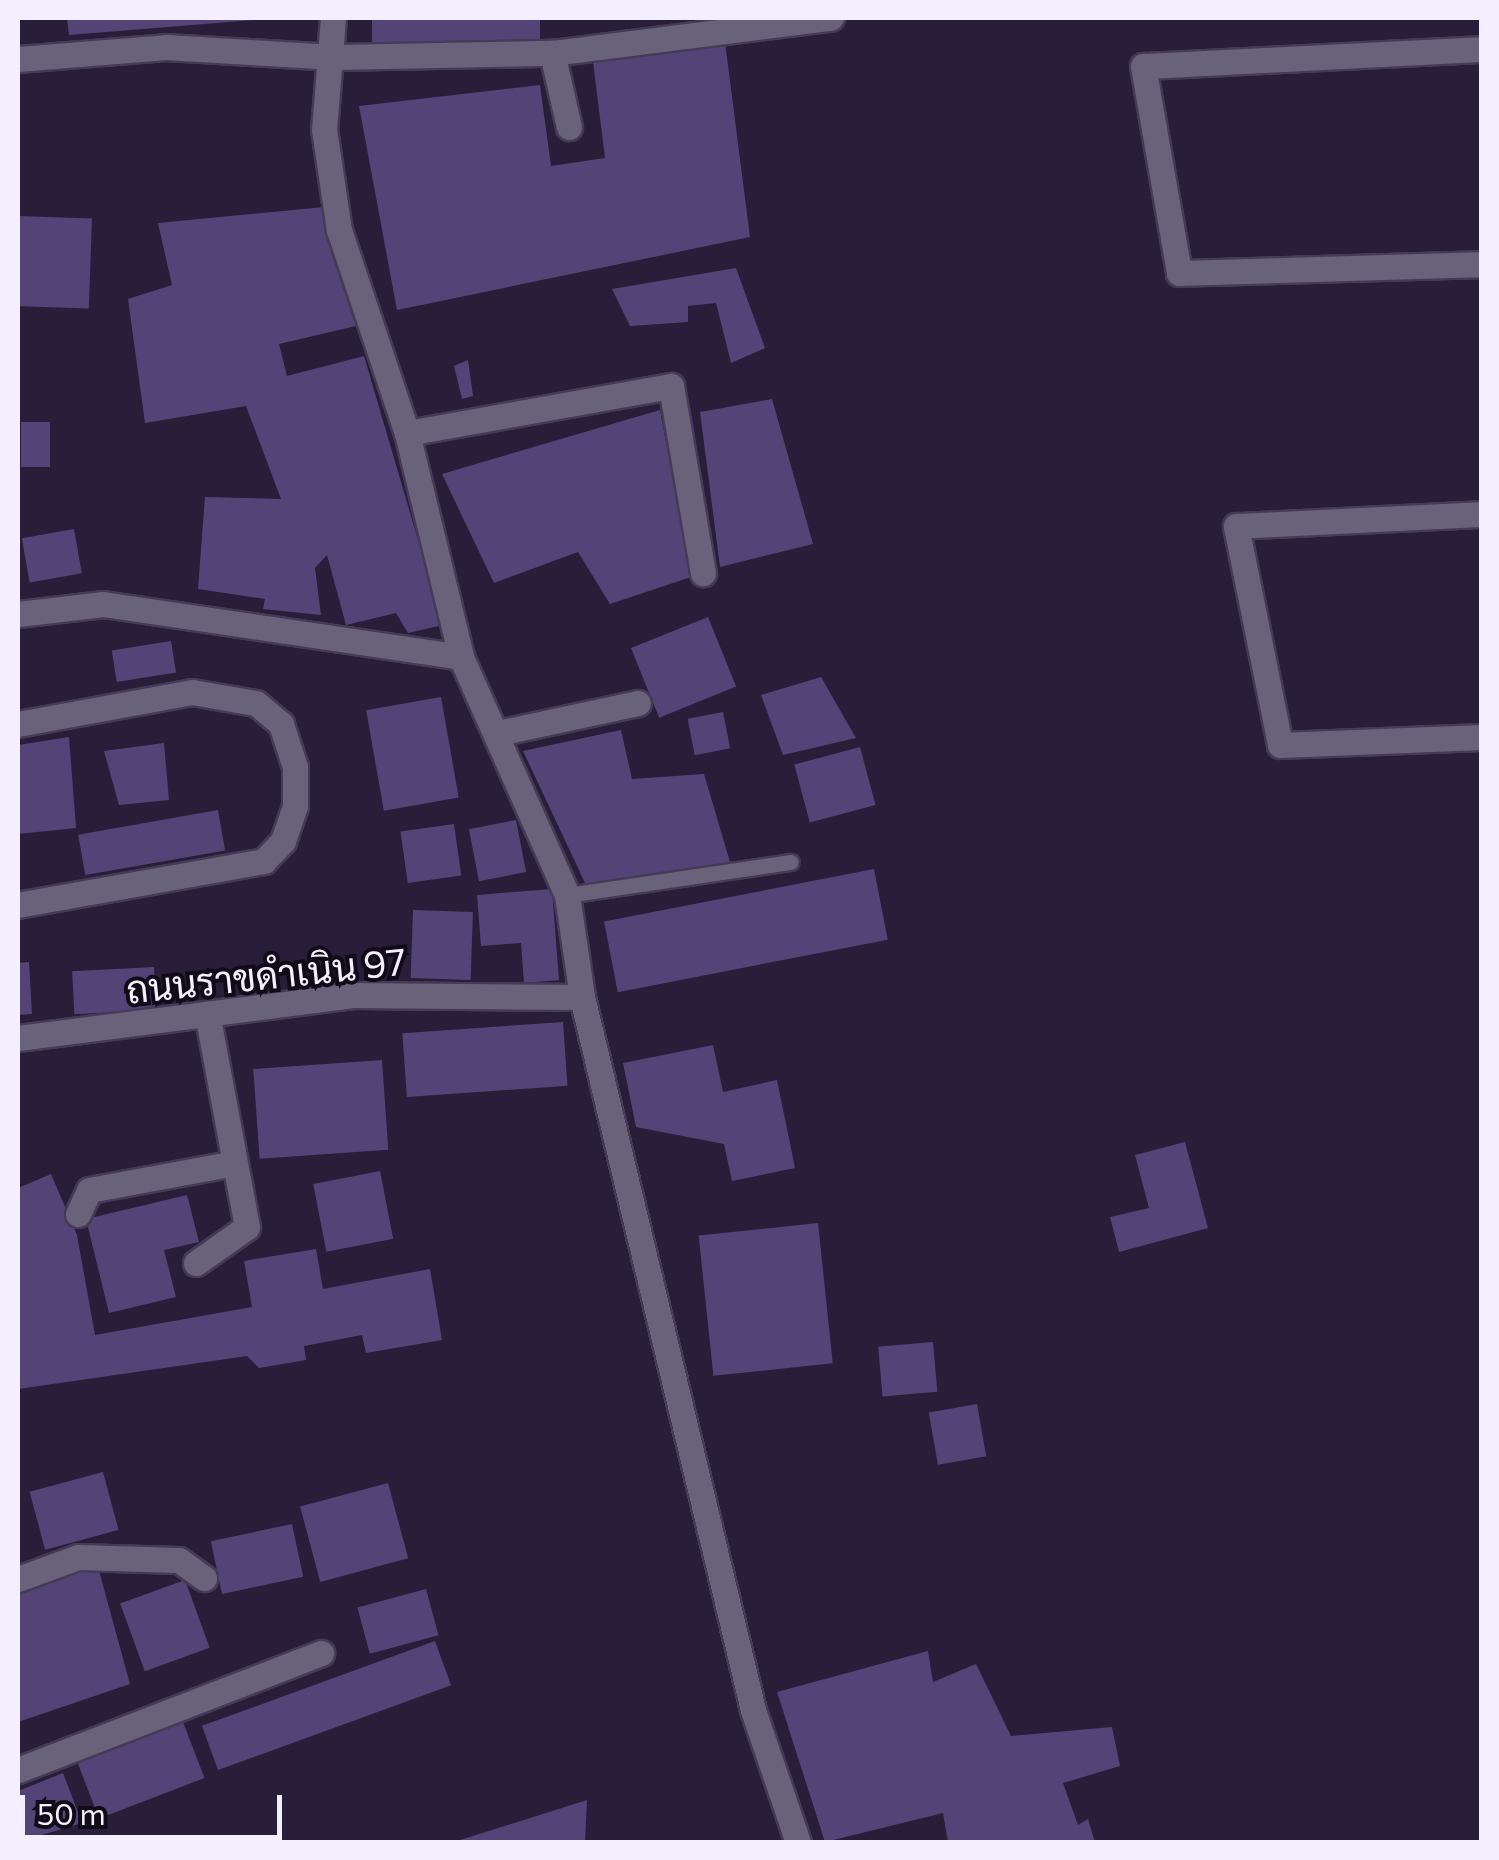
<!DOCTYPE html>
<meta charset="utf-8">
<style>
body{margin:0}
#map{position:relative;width:1499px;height:1860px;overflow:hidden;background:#281e3a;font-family:Commissioner,Sarabun,sans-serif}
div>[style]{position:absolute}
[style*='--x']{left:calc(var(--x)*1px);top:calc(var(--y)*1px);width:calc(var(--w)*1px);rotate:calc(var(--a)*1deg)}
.building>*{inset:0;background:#544377;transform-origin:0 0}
.roads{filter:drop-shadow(2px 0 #443b56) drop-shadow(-2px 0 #443b56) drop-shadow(0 2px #443b56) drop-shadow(0 -2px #443b56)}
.lane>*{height:15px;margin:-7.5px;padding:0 7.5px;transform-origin:7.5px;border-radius:7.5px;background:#69627b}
.street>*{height:25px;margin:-12.5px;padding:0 12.5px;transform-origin:12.5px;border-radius:12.5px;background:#69627b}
span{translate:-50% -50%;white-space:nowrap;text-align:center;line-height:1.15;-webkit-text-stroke:8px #0f0b17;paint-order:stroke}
.street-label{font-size:38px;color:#f3efff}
.frame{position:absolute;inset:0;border:20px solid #f3efff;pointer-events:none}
.scale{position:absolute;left:20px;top:1795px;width:262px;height:45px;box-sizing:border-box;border:5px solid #f3efff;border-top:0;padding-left:12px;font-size:30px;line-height:35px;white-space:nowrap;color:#f3efff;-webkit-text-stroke:8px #0f0b17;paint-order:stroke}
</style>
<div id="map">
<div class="building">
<i style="clip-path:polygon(67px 18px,254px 18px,254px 20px,69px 35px)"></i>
<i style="left:372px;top:18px;width:168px;height:24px"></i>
<i style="clip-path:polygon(725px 42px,750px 237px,397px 310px,359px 106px,540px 85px,551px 166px,605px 158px,593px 62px)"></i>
<i style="clip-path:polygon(324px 207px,356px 326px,279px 344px,287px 376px,364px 356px,443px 625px,408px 633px,396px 613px,346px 625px,327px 555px,315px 568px,321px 615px,263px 609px,265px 599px,198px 589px,205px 497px,281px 499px,246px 406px,145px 423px,128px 299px,172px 285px,158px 223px)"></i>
<i style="left:18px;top:216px;width:74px;height:90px;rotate:2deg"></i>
<i style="clip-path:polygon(736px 268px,765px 348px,731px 363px,716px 303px,688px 306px,688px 322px,630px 326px,612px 289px)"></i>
<i style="clip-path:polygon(468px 360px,473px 396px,462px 399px,454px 366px)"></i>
<i style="clip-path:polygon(772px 399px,813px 544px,720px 567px,700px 412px)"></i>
<i style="clip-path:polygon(660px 410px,691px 577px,610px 604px,578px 552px,494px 583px,442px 474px)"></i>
<i style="left:21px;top:422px;width:29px;height:45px"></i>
<i style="left:74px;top:529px;width:45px;height:53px;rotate:80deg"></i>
<i style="left:708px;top:617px;width:75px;height:83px;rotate:68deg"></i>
<i style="left:171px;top:641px;width:32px;height:60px;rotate:81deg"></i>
<i style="clip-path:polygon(821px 677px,856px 738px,783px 755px,761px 695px)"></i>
<i style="left:441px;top:697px;width:102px;height:76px;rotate:80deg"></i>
<i style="left:723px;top:712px;width:37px;height:36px;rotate:79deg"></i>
<i style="clip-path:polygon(621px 730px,632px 779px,704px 774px,730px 862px,587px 887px,523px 751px)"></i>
<i style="clip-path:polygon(69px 737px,76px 828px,18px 834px,18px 745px)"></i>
<i style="clip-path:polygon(164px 743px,169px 800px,119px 805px,104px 751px)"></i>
<i style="left:860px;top:747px;width:60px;height:68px;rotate:75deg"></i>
<i style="left:218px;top:810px;width:41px;height:142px;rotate:80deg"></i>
<i style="left:516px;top:820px;width:53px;height:48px;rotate:79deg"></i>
<i style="left:454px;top:824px;width:52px;height:54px;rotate:82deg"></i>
<i style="left:874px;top:869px;width:72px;height:275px;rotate:79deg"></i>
<i style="clip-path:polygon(552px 889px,559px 980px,524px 983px,521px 943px,481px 946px,477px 895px)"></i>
<i style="left:413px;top:910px;width:60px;height:68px;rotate:2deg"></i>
<i style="clip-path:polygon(29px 962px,32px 1014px,18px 1015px,18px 963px)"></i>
<i style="left:154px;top:967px;width:43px;height:82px;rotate:87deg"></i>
<i style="left:563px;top:1022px;width:64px;height:161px;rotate:86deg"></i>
<i style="clip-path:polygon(713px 1045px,723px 1092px,777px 1080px,795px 1168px,732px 1181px,724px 1144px,636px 1127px,623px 1063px)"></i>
<i style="left:382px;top:1060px;width:90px;height:129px;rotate:86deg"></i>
<i style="clip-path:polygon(1185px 1142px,1208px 1228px,1119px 1252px,1110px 1217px,1149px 1208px,1135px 1155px)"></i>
<i style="left:380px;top:1171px;width:69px;height:68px;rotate:79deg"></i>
<i style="clip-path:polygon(51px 1174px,77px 1235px,95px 1335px,252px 1307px,244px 1261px,316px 1249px,323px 1289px,430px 1269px,442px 1340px,366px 1353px,362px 1335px,304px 1346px,306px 1360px,259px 1368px,247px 1356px,18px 1389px,18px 1188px)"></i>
<i style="clip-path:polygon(187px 1195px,199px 1242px,164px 1250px,176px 1297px,109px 1313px,86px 1219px)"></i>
<i style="left:818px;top:1223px;width:141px;height:120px;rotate:84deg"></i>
<i style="left:933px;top:1342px;width:50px;height:55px;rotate:85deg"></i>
<i style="left:977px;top:1404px;width:53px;height:49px;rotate:80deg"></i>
<i style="left:103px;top:1472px;width:60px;height:76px;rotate:75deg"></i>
<i style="left:388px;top:1483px;width:78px;height:91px;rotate:75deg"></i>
<i style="left:292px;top:1524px;width:54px;height:83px;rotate:78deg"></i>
<i style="clip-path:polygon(98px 1567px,130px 1684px,18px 1722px,18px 1591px)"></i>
<i style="left:185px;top:1580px;width:72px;height:69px;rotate:70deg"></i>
<i style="left:426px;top:1589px;width:48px;height:71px;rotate:75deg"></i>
<i style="left:435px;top:1641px;width:47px;height:248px;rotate:70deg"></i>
<i style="clip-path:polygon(928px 1651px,933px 1682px,976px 1664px,1011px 1736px,1112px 1727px,1120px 1766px,1063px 1783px,1078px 1825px,1088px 1819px,1095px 1842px,948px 1842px,943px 1813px,825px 1842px,777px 1692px)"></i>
<i style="left:183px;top:1722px;width:60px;height:113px;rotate:69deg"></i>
<i style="clip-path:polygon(63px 1773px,82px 1823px,18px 1842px,18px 1791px)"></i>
<i style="clip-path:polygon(587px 1800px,585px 1842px,454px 1842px)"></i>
</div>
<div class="roads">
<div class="lane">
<i style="--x:567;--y:895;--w:226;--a:-8.4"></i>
</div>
<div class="street">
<i style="--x:333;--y:18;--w:111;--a:94.6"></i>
<i style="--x:324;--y:129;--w:102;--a:81.6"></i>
<i style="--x:339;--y:230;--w:214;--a:71.5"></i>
<i style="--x:407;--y:433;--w:230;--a:76.4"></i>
<i style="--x:461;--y:657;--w:261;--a:66"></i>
<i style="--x:567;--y:895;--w:103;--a:81.6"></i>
<i style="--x:582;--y:997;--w:733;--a:76.51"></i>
<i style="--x:753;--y:1710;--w:139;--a:71.2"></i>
<i style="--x:1482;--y:49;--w:339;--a:177.1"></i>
<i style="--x:1143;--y:66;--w:210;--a:80.1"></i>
<i style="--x:1179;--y:273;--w:303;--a:-1.7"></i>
<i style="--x:552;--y:53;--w:76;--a:77.1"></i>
<i style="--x:18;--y:59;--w:148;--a:-4.6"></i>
<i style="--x:166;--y:47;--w:168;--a:3.4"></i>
<i style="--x:334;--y:57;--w:218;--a:-1.1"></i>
<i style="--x:552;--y:53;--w:281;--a:-7.2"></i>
<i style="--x:407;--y:433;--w:268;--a:-10.1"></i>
<i style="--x:671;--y:386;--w:190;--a:80.3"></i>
<i style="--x:1482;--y:514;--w:246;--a:177.2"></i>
<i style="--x:1236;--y:526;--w:223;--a:78.6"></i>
<i style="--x:1280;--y:745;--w:202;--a:-2.3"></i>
<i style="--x:18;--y:614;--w:86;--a:-6.7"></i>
<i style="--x:103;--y:604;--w:362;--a:8.4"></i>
<i style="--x:18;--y:724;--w:177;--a:-10.4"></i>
<i style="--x:192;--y:692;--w:65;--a:9.8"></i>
<i style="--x:256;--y:703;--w:33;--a:40"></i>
<i style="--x:281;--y:724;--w:45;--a:72"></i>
<i style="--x:295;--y:767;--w:39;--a:90"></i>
<i style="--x:295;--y:806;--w:37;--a:109"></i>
<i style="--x:283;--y:841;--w:28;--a:134"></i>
<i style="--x:264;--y:861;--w:250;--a:169.9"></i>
<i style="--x:498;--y:733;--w:143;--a:-12.1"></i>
<i style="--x:18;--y:1038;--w:338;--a:-7.3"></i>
<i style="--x:353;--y:995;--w:229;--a:0.5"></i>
<i style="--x:78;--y:1214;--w:26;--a:-65"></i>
<i style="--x:89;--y:1190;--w:147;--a:-10.5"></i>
<i style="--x:196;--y:1263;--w:62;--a:-35.2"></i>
<i style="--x:247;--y:1227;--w:217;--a:-100.6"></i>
<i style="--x:18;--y:1579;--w:64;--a:-20.1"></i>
<i style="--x:78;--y:1557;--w:101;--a:1.7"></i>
<i style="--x:179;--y:1560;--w:31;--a:36"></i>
<i style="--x:18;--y:1770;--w:325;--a:-21.1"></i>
</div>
</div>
<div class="street-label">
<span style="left:266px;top:974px;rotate:-6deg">ถนนราขดำเนิน 97</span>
</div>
<div class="frame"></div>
<div class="scale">50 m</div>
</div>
